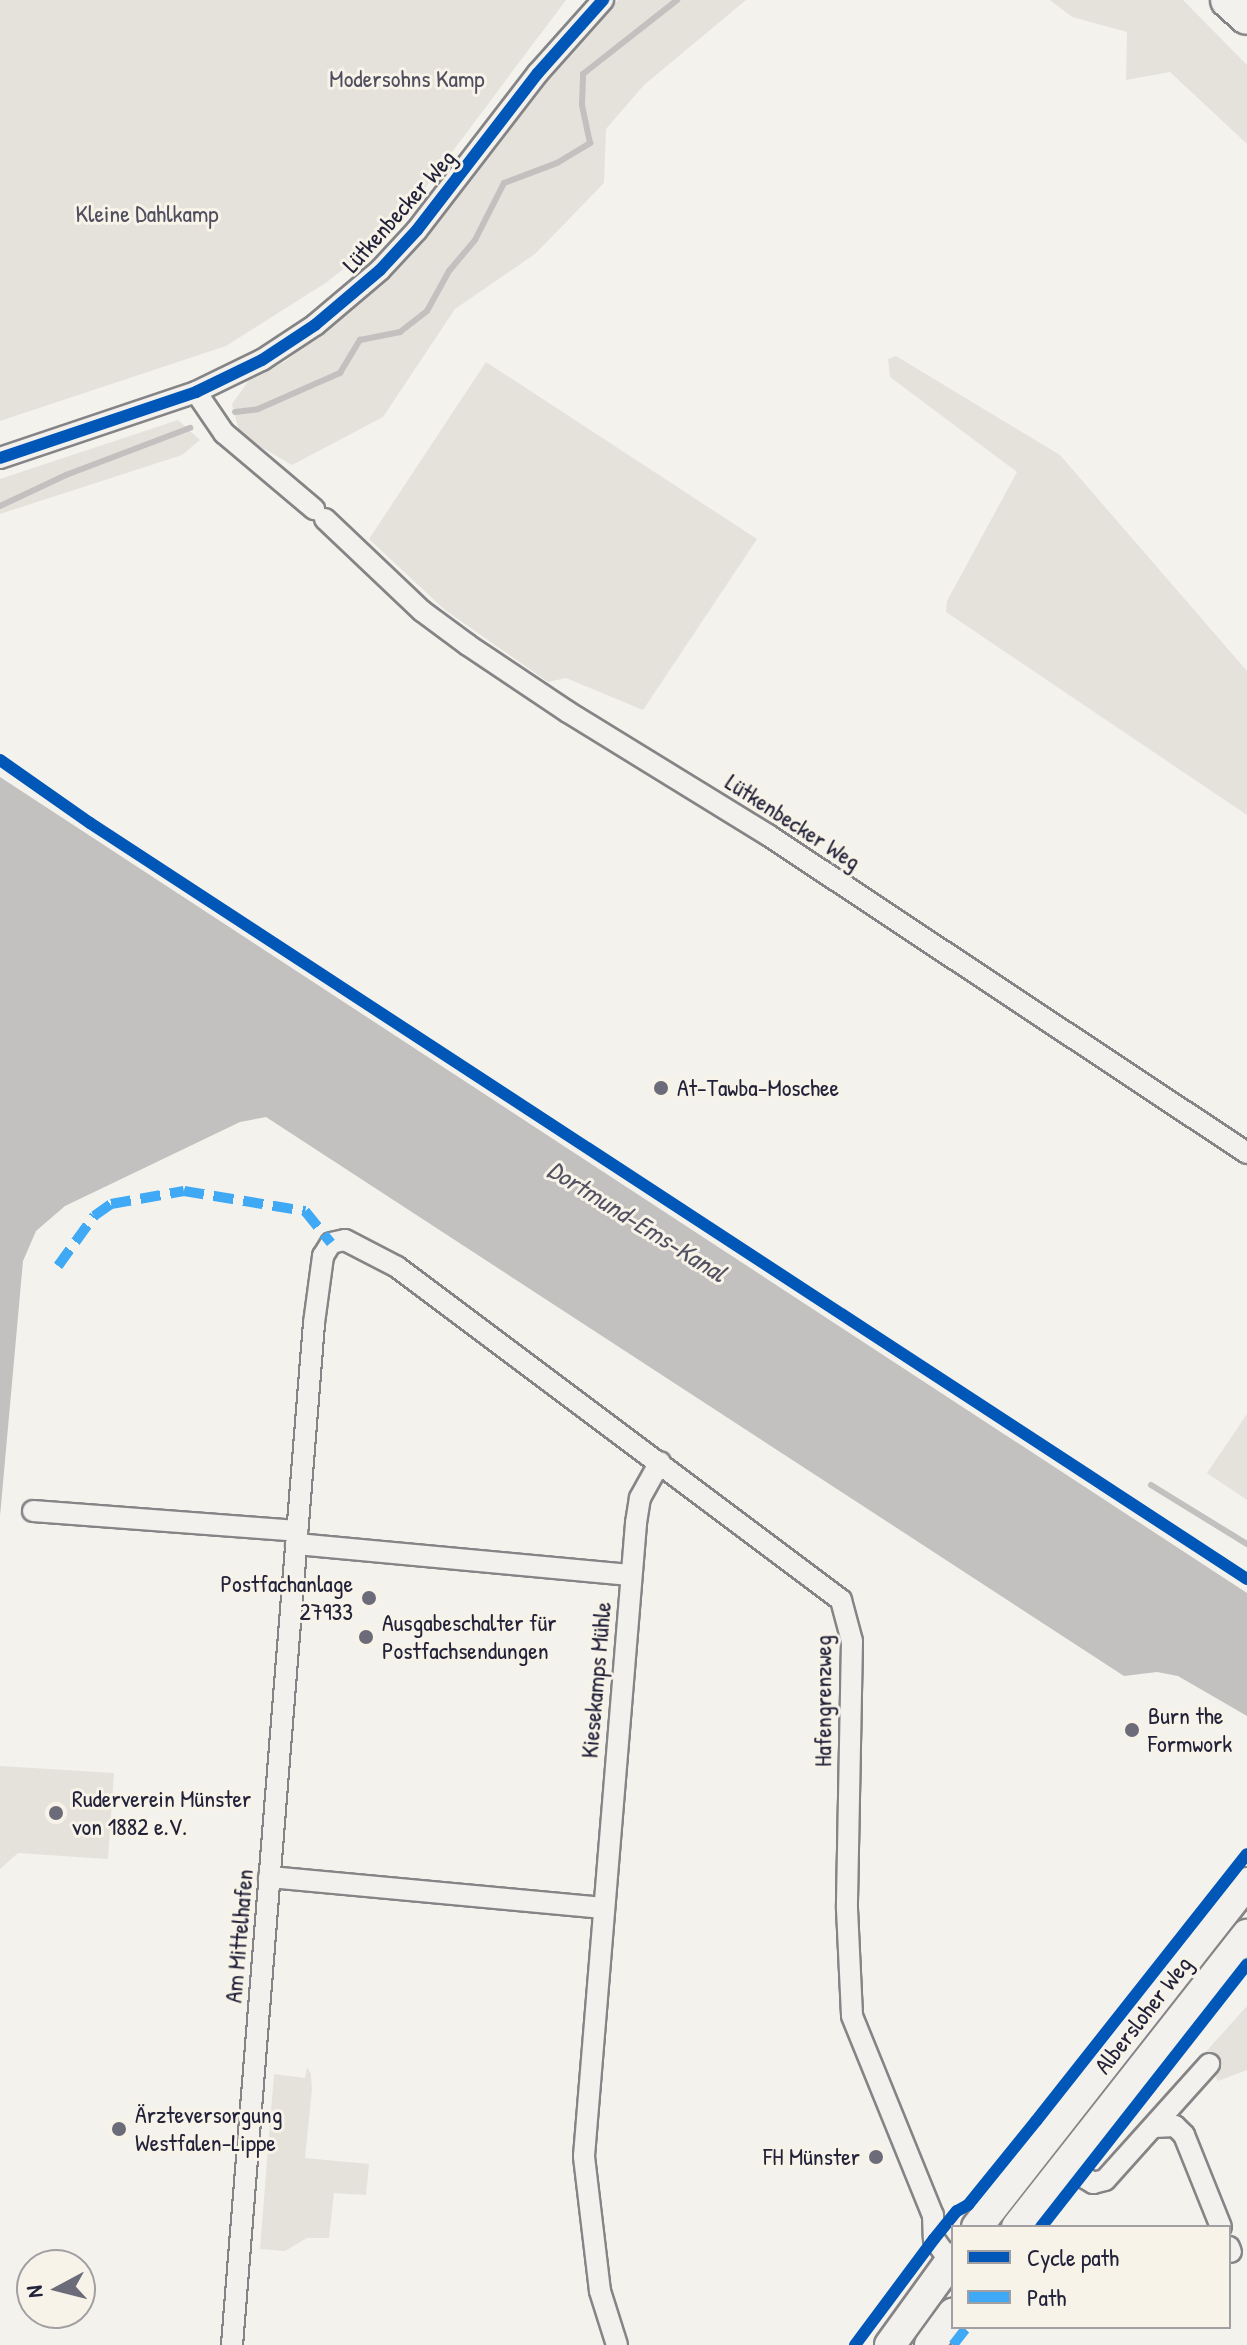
<!DOCTYPE html>
<meta charset="utf-8">
<style>
body{margin:0}
#map{position:relative;width:1247px;height:2345px;overflow:hidden;background:#f4f2ec;font-family:"Patrick Hand",sans-serif}
div>[style]{position:absolute}
[style*='--x']{left:calc(var(--x)*1px);top:calc(var(--y)*1px);width:calc(var(--w)*1px);rotate:calc(var(--a)*1deg)}
.green>*{inset:0;background:#e5e2dc}
.water>*{inset:0;background:#c3c0c0}
.stream>*{height:6px;margin:-3px;padding:0 3px;transform-origin:3px;border-radius:3px;background:#c3c0c0}
.roads{filter:drop-shadow(2px 0 #858486) drop-shadow(-2px 0 #858486) drop-shadow(0 2px #858486) drop-shadow(0 -2px #858486)}
.minor>*{height:20px;margin:-10px;padding:0 10px;transform-origin:10px;border-radius:10px;background:#f2f1ed}
.secondary>*{height:30px;margin:-15px;padding:0 15px;transform-origin:15px;border-radius:15px;background:#f2f1ed}
.trunk>*{height:34px;margin:-17px;padding:0 17px;transform-origin:17px;border-radius:17px;background:#f2f1ed}
.quiet>*{height:10px;margin-top:-5px;transform-origin:0;background:repeating-linear-gradient(90deg,#3fa9f5 0 20px,transparent 0 30px)}
.cycleway>*{height:12px;margin:-6px;padding:0 6px;transform-origin:6px;border-radius:6px;background:#0057b8}
.dots>*{width:22px;height:22px;translate:-50% -50%;box-sizing:border-box;border:4px solid #f7f3e8;border-radius:50%}
span{translate:-50% -50%;white-space:nowrap;text-align:center;line-height:1.15;-webkit-text-stroke:6px #f7f3e8;paint-order:stroke}
.park-label{font-size:24px;color:#504f60}
.street-label{font-size:24px;color:#22223b}
.poi-label{font-size:24px;color:#22223b}
.left{translate:0 -50%;text-align:left}
.right{translate:-100% -50%;text-align:right}
.water-label{font-size:26px;color:#535263;font-style:italic}
.legend{position:absolute;left:951px;top:2225px;width:280px;height:104px;box-sizing:border-box;background:#f7f3e8;border:2px solid #a29fa3;margin:0;padding:10px 14px;list-style:none;font-size:24px;color:#22223b}
.legend li{display:flex;align-items:center;gap:16px;height:40px}
.legend b{width:40px;border:2px solid #a29fa3}
.north{position:absolute;left:16px;top:2249px;width:80px;height:80px;box-sizing:border-box;background:#f7f3e8;border:2px solid #a29fa3;border-radius:50%;rotate:263deg;font-size:22px;font-weight:700;line-height:32px;text-align:center;color:#22223b}
.north::after{content:'';display:block;margin:auto;width:28px;height:36px;background:#6c6b79;clip-path:polygon(50% 0,100% 100%,50% 72%,0 100%)}
</style>
<div id="map">
<div class="green">
<i style="clip-path:polygon(0 0,566px 0,416px 200px,371px 247px,327px 282px,226px 346px,0 421px)"></i>
<i style="clip-path:polygon(618px 0,746px 0,644px 85px,606px 129px,604px 183px,535px 254px,455px 309px,383px 417px,292px 465px,240px 435px,232px 404px,249px 380px,286px 361px,388px 277px,451px 204px,553px 69px)"></i>
<i style="clip-path:polygon(1050px 0,1183px 0,1247px 65px,1247px 144px,1170px 72px,1126px 80px,1127px 32px,1072px 17px)"></i>
<i style="clip-path:polygon(896px 356px,1060px 455px,1247px 671px,1247px 815px,946px 612px,947px 601px,1017px 472px,890px 377px,888px 359px)"></i>
<i style="clip-path:polygon(486px 362px,757px 539px,643px 710px,566px 678px,548px 682px,445px 610px,369px 539px)"></i>
<i style="clip-path:polygon(178px 420px,200px 440px,182px 455px,0 514px,0 479px)"></i>
<i style="clip-path:polygon(1247px 1414px,1247px 1500px,1207px 1473px)"></i>
<i style="clip-path:polygon(0 1766px,114px 1773px,108px 1859px,18px 1853px,0 1869px)"></i>
<i style="clip-path:polygon(1247px 2006px,1247px 2070px,1218px 2081px,1203px 2055px)"></i>
<i style="clip-path:polygon(307px 2067px,311px 2074px,312px 2089px,305px 2158px,369px 2164px,366px 2195px,334px 2193px,329px 2238px,307px 2238px,285px 2251px,260px 2249px,274px 2074px,305px 2078px)"></i>
</div>
<div class="water">
<i style="clip-path:polygon(0 777px,1247px 1593px,1247px 1716px,1178px 1676px,1157px 1672px,1124px 1676px,266px 1117px,240px 1122px,65px 1206px,36px 1231px,23px 1261px,0 1516px)"></i>
</div>
<div class="stream">
<i style="--x:235;--y:412;--w:23;--a:-7"></i>
<i style="--x:258;--y:409;--w:90;--a:-23.7"></i>
<i style="--x:340;--y:373;--w:39;--a:-59"></i>
<i style="--x:360;--y:340;--w:41;--a:-11.3"></i>
<i style="--x:400;--y:332;--w:34;--a:-38"></i>
<i style="--x:427;--y:311;--w:46;--a:-61.2"></i>
<i style="--x:449;--y:271;--w:40;--a:-50"></i>
<i style="--x:475;--y:240;--w:64;--a:-63"></i>
<i style="--x:504;--y:183;--w:57;--a:-20.7"></i>
<i style="--x:557;--y:163;--w:39;--a:-31"></i>
<i style="--x:590;--y:143;--w:39;--a:-102"></i>
<i style="--x:582;--y:105;--w:31;--a:-88"></i>
<i style="--x:583;--y:74;--w:120;--a:-38.2"></i>
<i style="--x:0;--y:506;--w:73;--a:-25.2"></i>
<i style="--x:66;--y:475;--w:133;--a:-20.8"></i>
<i style="--x:1151;--y:1485;--w:113;--a:31.6"></i>
</div>
<div class="roads">
<div class="minor">
<i style="--x:196;--y:392;--w:50;--a:55.7"></i>
<i style="--x:224;--y:433;--w:118;--a:40.2"></i>
<i style="--x:0;--y:458;--w:207;--a:-18.6"></i>
<i style="--x:196;--y:392;--w:73;--a:-25.9"></i>
<i style="--x:262;--y:360;--w:64;--a:-33.4"></i>
<i style="--x:315;--y:325;--w:85;--a:-40.2"></i>
<i style="--x:380;--y:270;--w:54;--a:-47.2"></i>
<i style="--x:417;--y:230;--w:198;--a:-52.4"></i>
<i style="--x:538;--y:73;--w:98;--a:-48.3"></i>
<i style="--x:325;--y:519;--w:134;--a:43.5"></i>
<i style="--x:422;--y:611;--w:57;--a:36.5"></i>
<i style="--x:468;--y:645;--w:120;--a:33.8"></i>
<i style="--x:568;--y:712;--w:235;--a:31.6"></i>
<i style="--x:768;--y:835;--w:575;--a:33.58"></i>
<i style="--x:33;--y:1511;--w:265;--a:4.3"></i>
<i style="--x:296;--y:1544;--w:336;--a:5.3"></i>
<i style="--x:269;--y:1877;--w:334;--a:5.3"></i>
<i style="--x:1154;--y:2127;--w:21;--a:-3"></i>
<i style="--x:1175;--y:2126;--w:13;--a:45"></i>
<i style="--x:1184;--y:2135;--w:99;--a:68.1"></i>
<i style="--x:1064;--y:2166;--w:34;--a:30"></i>
<i style="--x:1093;--y:2183;--w:12;--a:-14"></i>
<i style="--x:1105;--y:2180;--w:156;--a:-48.1"></i>
<i style="--x:1229;--y:2247;--w:5;--a:68"></i>
<i style="--x:232;--y:2345;--w:1025;--a:-85.41"></i>
<i style="--x:314;--y:1323;--w:68;--a:-82.3"></i>
<i style="--x:323;--y:1256;--w:15;--a:-58"></i>
<i style="--x:331;--y:1243;--w:14;--a:-12"></i>
<i style="--x:345;--y:1240;--w:59;--a:27.4"></i>
<i style="--x:397;--y:1267;--w:555;--a:36.87"></i>
<i style="--x:841;--y:1600;--w:42;--a:75"></i>
<i style="--x:852;--y:1641;--w:268;--a:91.1"></i>
<i style="--x:847;--y:1909;--w:107;--a:87.3"></i>
<i style="--x:852;--y:2016;--w:215;--a:67.9"></i>
<i style="--x:933;--y:2215;--w:24;--a:88"></i>
<i style="--x:934;--y:2239;--w:32;--a:54"></i>
<i style="--x:617;--y:2345;--w:57;--a:-107.5"></i>
<i style="--x:600;--y:2291;--w:136;--a:-96.8"></i>
<i style="--x:584;--y:2156;--w:635;--a:-85.3"></i>
<i style="--x:636;--y:1523;--w:25;--a:-81"></i>
<i style="--x:640;--y:1498;--w:41;--a:-60.9"></i>
</div>
<div class="secondary">
<i style="--x:977;--y:2227;--w:437;--a:-51.9"></i>
<i style="--x:1017;--y:2227;--w:372;--a:-51.8"></i>
<i style="--x:890;--y:2345;--w:107;--a:-54.1"></i>
<i style="--x:930;--y:2345;--w:39;--a:-54"></i>
</div>
<div class="trunk">
<i style="--x:1228;--y:0;--w:25;--a:42"></i>
</div>
</div>
<div class="quiet">
<i style="--x:58;--y:1266;--w:62;--a:-54.2"></i>
<i style="--x:94;--y:1216;--w:21;--a:-35"></i>
<i style="--x:111;--y:1204;--w:74;--a:-10.1"></i>
<i style="--x:184;--y:1191;--w:123;--a:9.4"></i>
<i style="--x:305;--y:1211;--w:41;--a:50.9"></i>
<i style="--x:953;--y:2345;--w:23;--a:-52"></i>
</div>
<div class="cycleway">
<i style="--x:0;--y:458;--w:207;--a:-18.6"></i>
<i style="--x:196;--y:392;--w:73;--a:-25.9"></i>
<i style="--x:262;--y:360;--w:64;--a:-33.4"></i>
<i style="--x:315;--y:325;--w:85;--a:-40.2"></i>
<i style="--x:380;--y:270;--w:54;--a:-47.2"></i>
<i style="--x:417;--y:230;--w:198;--a:-52.4"></i>
<i style="--x:538;--y:73;--w:98;--a:-48.3"></i>
<i style="--x:0;--y:760;--w:110;--a:35"></i>
<i style="--x:90;--y:823;--w:1382;--a:33.16"></i>
<i style="--x:1041;--y:2227;--w:334;--a:-51.9"></i>
<i style="--x:855;--y:2345;--w:132;--a:-53.3"></i>
<i style="--x:934;--y:2239;--w:36;--a:-51"></i>
<i style="--x:957;--y:2211;--w:13;--a:-29"></i>
<i style="--x:968;--y:2205;--w:108;--a:-51"></i>
<i style="--x:1036;--y:2121;--w:340;--a:-51.7"></i>
</div>
<div class="dots">
<i style="left:661px;top:1088px;background:#6c6b79"></i>
<i style="left:369px;top:1598px;background:#6c6b79"></i>
<i style="left:366px;top:1637px;background:#6c6b79"></i>
<i style="left:1132px;top:1730px;background:#6c6b79"></i>
<i style="left:56px;top:1813px;background:#6c6b79"></i>
<i style="left:119px;top:2129px;background:#6c6b79"></i>
<i style="left:876px;top:2157px;background:#6c6b79"></i>
</div>
<div class="park-label">
<span style="left:407px;top:79px">Modersohns Kamp</span>
<span style="left:147px;top:214px">Kleine Dahlkamp</span>
</div>
<div class="street-label">
<span style="left:399px;top:211px;rotate:-48deg">Lütkenbecker Weg</span>
<span style="left:793px;top:822px;rotate:33deg">Lütkenbecker Weg</span>
<span style="left:596px;top:1680px;rotate:-85deg">Kiesekamps Mühle</span>
<span style="left:823px;top:1701px;rotate:-90deg">Hafengrenzweg</span>
<span style="left:239px;top:1936px;rotate:-85deg">Am Mittelhafen</span>
<span style="left:1143px;top:2015px;rotate:-52deg">Albersloher Weg</span>
</div>
<div class="poi-label">
<span class="left" style="left:677px;top:1088px">At-Tawba-Moschee</span>
<span class="right" style="left:353px;top:1598px">Postfachanlage<br>27933</span>
<span class="left" style="left:382px;top:1637px">Ausgabeschalter für<br>Postfachsendungen</span>
<span class="left" style="left:1148px;top:1730px">Burn the<br>Formwork</span>
<span class="left" style="left:72px;top:1813px">Ruderverein Münster<br>von 1882 e.V.</span>
<span class="left" style="left:135px;top:2129px">Ärzteversorgung<br>Westfalen-Lippe</span>
<span class="right" style="left:860px;top:2157px">FH Münster</span>
</div>
<div class="water-label">
<span style="left:637px;top:1221px;rotate:32deg">Dortmund-Ems-Kanal</span>
</div>
<ul class="legend">
<li><b style="height:10px;background:#0057b8"></b>Cycle path</li>
<li><b style="height:10px;background:#3fa9f5"></b>Path</li>
</ul>
<div class="north">N</div>
</div>
